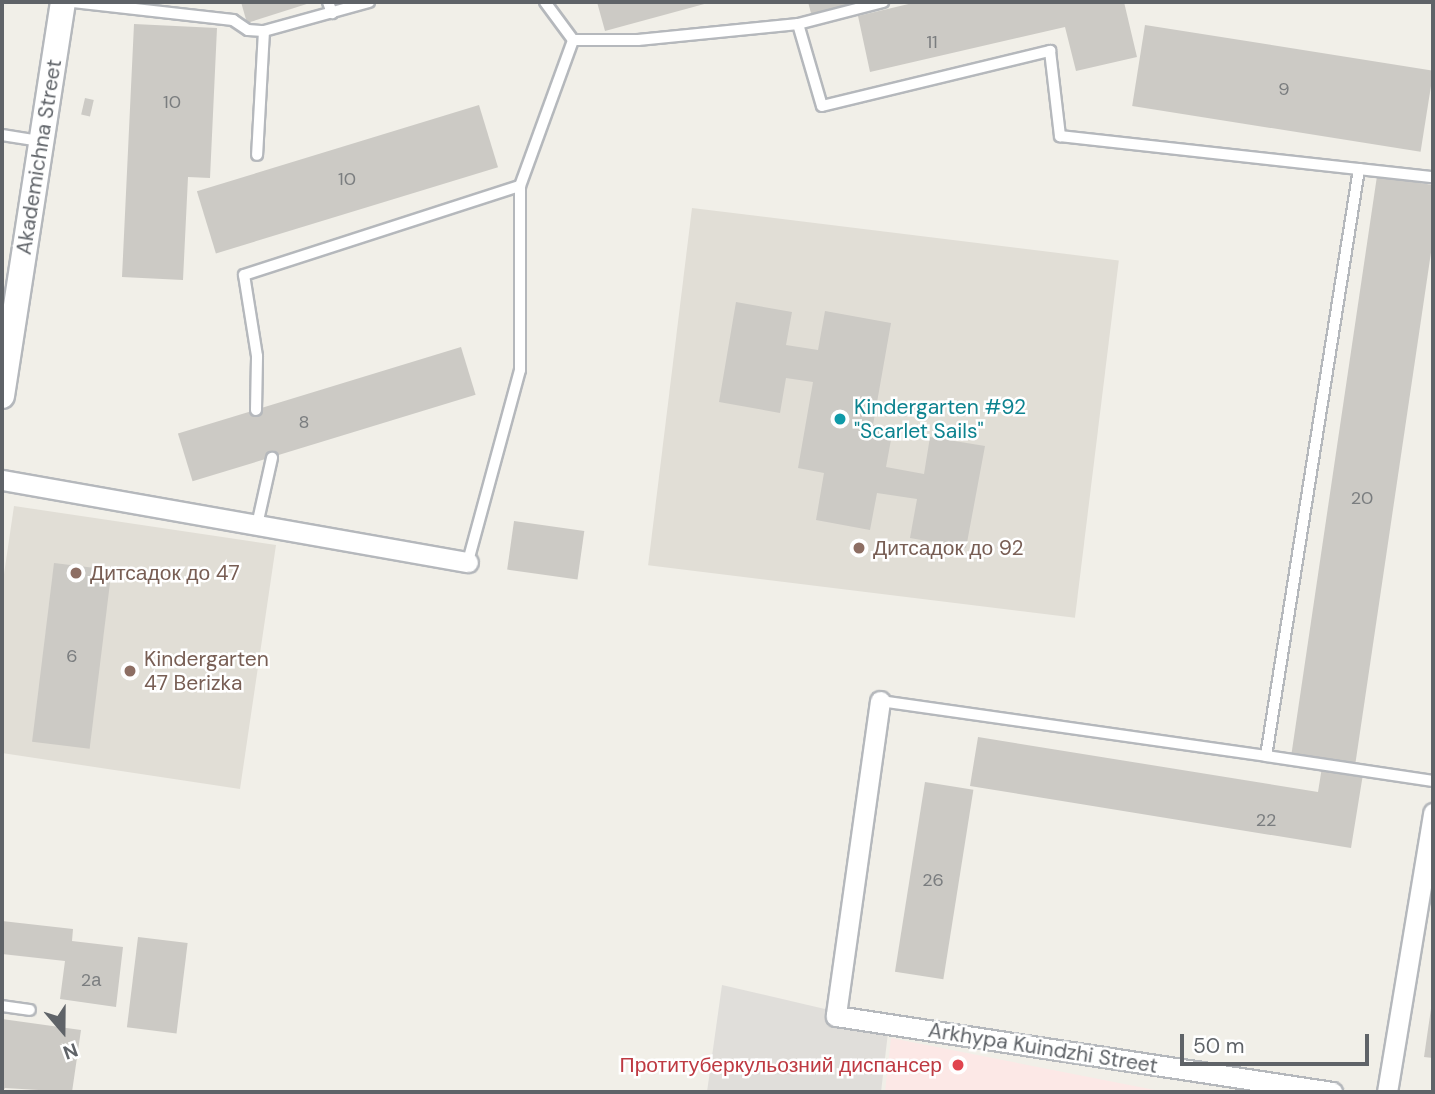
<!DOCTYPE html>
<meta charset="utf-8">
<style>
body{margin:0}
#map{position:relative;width:1435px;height:1094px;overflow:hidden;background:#f1efe8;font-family:"DM Sans",sans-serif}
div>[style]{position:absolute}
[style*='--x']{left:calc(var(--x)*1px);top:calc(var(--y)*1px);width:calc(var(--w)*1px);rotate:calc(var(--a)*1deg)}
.industrial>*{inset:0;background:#e0deda}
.education>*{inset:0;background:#e1ded6;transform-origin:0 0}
.medical>*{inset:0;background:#fce8e6}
.building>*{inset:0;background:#cccac5;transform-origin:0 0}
.roads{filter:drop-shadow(2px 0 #b5b8bc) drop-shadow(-2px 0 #b5b8bc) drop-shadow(0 2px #b5b8bc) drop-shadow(0 -2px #b5b8bc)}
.service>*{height:10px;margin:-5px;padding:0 5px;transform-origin:5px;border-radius:5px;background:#fff}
.minor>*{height:19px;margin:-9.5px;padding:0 9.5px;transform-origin:9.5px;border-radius:9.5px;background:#fff}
.tertiary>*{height:24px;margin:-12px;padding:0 12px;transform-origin:12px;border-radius:12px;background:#fff}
.dots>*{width:19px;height:19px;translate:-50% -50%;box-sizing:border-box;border:4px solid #fff;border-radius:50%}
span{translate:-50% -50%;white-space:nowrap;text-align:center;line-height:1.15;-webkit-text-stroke:5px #fff;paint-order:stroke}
.number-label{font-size:18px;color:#7a7d7f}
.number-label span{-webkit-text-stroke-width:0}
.street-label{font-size:21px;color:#5f6368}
.culture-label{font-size:21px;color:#0d838f}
.left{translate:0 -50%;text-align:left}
.education-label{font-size:21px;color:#785e54}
.health-label{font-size:21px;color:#be3a42}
.right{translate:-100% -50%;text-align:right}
.frame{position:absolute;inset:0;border:4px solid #5f6368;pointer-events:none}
.north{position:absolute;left:28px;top:996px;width:70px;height:70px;-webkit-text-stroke:5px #fff;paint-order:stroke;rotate:160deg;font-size:19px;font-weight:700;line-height:28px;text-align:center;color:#5f6368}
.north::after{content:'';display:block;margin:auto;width:24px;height:32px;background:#5f6368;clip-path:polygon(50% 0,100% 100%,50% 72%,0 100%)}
.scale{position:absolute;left:1180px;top:1034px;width:189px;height:32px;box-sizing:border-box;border:4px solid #5f6368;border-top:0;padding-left:9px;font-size:21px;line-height:24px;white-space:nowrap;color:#5f6368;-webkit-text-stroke:5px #fff;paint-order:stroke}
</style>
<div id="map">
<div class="industrial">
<i style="clip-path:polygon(722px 985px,889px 1024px,881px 1092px,707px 1092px)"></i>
</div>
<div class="education">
<i style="left:692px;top:208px;width:430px;height:360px;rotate:7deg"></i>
<i style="clip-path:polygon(14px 506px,276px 545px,240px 789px,2px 753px,2px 588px)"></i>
</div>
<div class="medical">
<i style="clip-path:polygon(891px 1038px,1165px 1092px,885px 1092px)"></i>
</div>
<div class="building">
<i style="clip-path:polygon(241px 2px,313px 2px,247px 23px)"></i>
<i style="clip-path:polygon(597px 2px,708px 2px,708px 3px,605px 31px)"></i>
<i style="clip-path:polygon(808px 2px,864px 2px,864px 3px,812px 17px)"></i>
<i style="clip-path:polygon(917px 2px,1124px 2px,1137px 57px,1076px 71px,1065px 27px,870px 72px,858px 16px)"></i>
<i style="clip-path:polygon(134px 24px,217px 28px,210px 178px,188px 177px,183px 280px,122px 277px)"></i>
<i style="left:1145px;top:25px;width:292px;height:82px;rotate:9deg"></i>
<i style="left:85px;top:98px;width:9px;height:17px;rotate:13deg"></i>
<i style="left:479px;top:105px;width:65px;height:295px;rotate:73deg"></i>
<i style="clip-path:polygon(1377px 176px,1433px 185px,1433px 239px,1355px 766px,1291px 757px)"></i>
<i style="clip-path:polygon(736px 302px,792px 312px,786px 345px,818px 350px,825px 311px,891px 323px,873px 425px,893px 429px,886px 467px,924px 474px,930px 437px,985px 446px,966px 548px,910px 538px,917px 499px,877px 493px,870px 530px,816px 520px,824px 473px,798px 468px,813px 382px,786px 378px,780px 413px,719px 402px)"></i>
<i style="left:461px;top:347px;width:50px;height:296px;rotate:73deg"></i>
<i style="left:514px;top:521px;width:71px;height:49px;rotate:8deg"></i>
<i style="left:54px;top:563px;width:58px;height:180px;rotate:7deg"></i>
<i style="clip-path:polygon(978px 737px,1318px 792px,1322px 767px,1363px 774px,1351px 848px,970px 786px)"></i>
<i style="left:925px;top:782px;width:49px;height:192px;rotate:9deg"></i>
<i style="clip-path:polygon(2px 921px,73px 929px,72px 941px,123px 947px,116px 1007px,60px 999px,65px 961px,2px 954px)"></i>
<i style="left:138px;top:937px;width:50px;height:91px;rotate:7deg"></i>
<i style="clip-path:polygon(1433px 995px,1433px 1058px,1424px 1057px)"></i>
<i style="clip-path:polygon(2px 1019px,81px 1030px,72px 1092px,5px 1088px,2px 1092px)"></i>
</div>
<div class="roads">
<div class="service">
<i style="--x:73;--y:2;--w:161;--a:6.4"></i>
<i style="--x:233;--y:20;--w:18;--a:34"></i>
<i style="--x:248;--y:30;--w:16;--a:4"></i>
<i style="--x:264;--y:31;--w:124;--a:93.2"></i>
<i style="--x:328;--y:2;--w:12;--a:70"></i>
<i style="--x:545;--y:2;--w:47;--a:53.6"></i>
<i style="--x:798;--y:24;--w:88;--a:-14.5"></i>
<i style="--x:264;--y:31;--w:109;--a:-15.4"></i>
<i style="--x:573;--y:40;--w:65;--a:0"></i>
<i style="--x:638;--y:40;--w:161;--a:-5.7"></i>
<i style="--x:798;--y:24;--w:85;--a:73.7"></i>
<i style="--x:822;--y:106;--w:235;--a:-13.6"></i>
<i style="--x:1050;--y:51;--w:86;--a:83.3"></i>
<i style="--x:1060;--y:136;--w:375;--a:6.3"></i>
<i style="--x:2;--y:135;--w:39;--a:9"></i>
<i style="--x:1359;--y:169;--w:594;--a:99"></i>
<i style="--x:1266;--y:756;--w:169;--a:8.5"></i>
<i style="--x:520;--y:186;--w:155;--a:-70"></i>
<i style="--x:256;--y:410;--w:54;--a:-88.9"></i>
<i style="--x:257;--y:356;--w:82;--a:-99.1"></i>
<i style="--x:244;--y:275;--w:290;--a:-17.9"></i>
<i style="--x:520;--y:186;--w:184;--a:90"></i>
<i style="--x:520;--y:370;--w:199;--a:105.2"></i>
<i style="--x:257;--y:525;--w:69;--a:-77.4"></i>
<i style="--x:880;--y:701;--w:390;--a:8.1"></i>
<i style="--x:2;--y:1006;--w:28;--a:8"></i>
</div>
<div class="minor">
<i style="--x:2;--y:480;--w:473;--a:10"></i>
<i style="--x:880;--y:701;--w:318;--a:98"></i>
<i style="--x:836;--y:1016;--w:502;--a:8.71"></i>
<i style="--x:1387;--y:1092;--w:283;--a:-80.6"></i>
</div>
<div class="tertiary">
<i style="--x:2;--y:396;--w:399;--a:-81.2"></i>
</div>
</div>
<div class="dots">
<i style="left:840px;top:419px;background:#0f9aa8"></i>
<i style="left:859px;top:548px;background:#8d6e63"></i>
<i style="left:76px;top:573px;background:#8d6e63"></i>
<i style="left:130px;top:671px;background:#8d6e63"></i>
<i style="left:958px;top:1065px;background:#e0444e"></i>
</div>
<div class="number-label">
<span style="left:932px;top:42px">11</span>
<span style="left:1284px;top:89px">9</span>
<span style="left:172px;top:102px">10</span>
<span style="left:347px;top:179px">10</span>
<span style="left:304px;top:422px">8</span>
<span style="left:1362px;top:498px">20</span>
<span style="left:72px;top:656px">6</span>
<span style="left:1266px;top:820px">22</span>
<span style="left:933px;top:880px">26</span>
<span style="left:91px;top:980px">2а</span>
</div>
<div class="street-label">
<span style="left:39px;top:157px;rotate:-81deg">Akademichna Street</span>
<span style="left:1043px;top:1048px;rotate:9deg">Arkhypa Kuindzhi Street</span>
</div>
<div class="culture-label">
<span class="left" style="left:854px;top:419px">Kindergarten #92<br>"Scarlet Sails"</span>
</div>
<div class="education-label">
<span class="left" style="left:873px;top:548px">Дитсадок до 92</span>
<span class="left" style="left:90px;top:573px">Дитсадок до 47</span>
<span class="left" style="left:144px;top:671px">Kindergarten<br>47 Berizka</span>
</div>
<div class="health-label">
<span class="right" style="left:942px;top:1065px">Протитуберкульозний диспансер</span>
</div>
<div class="frame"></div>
<div class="north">N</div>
<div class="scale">50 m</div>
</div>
